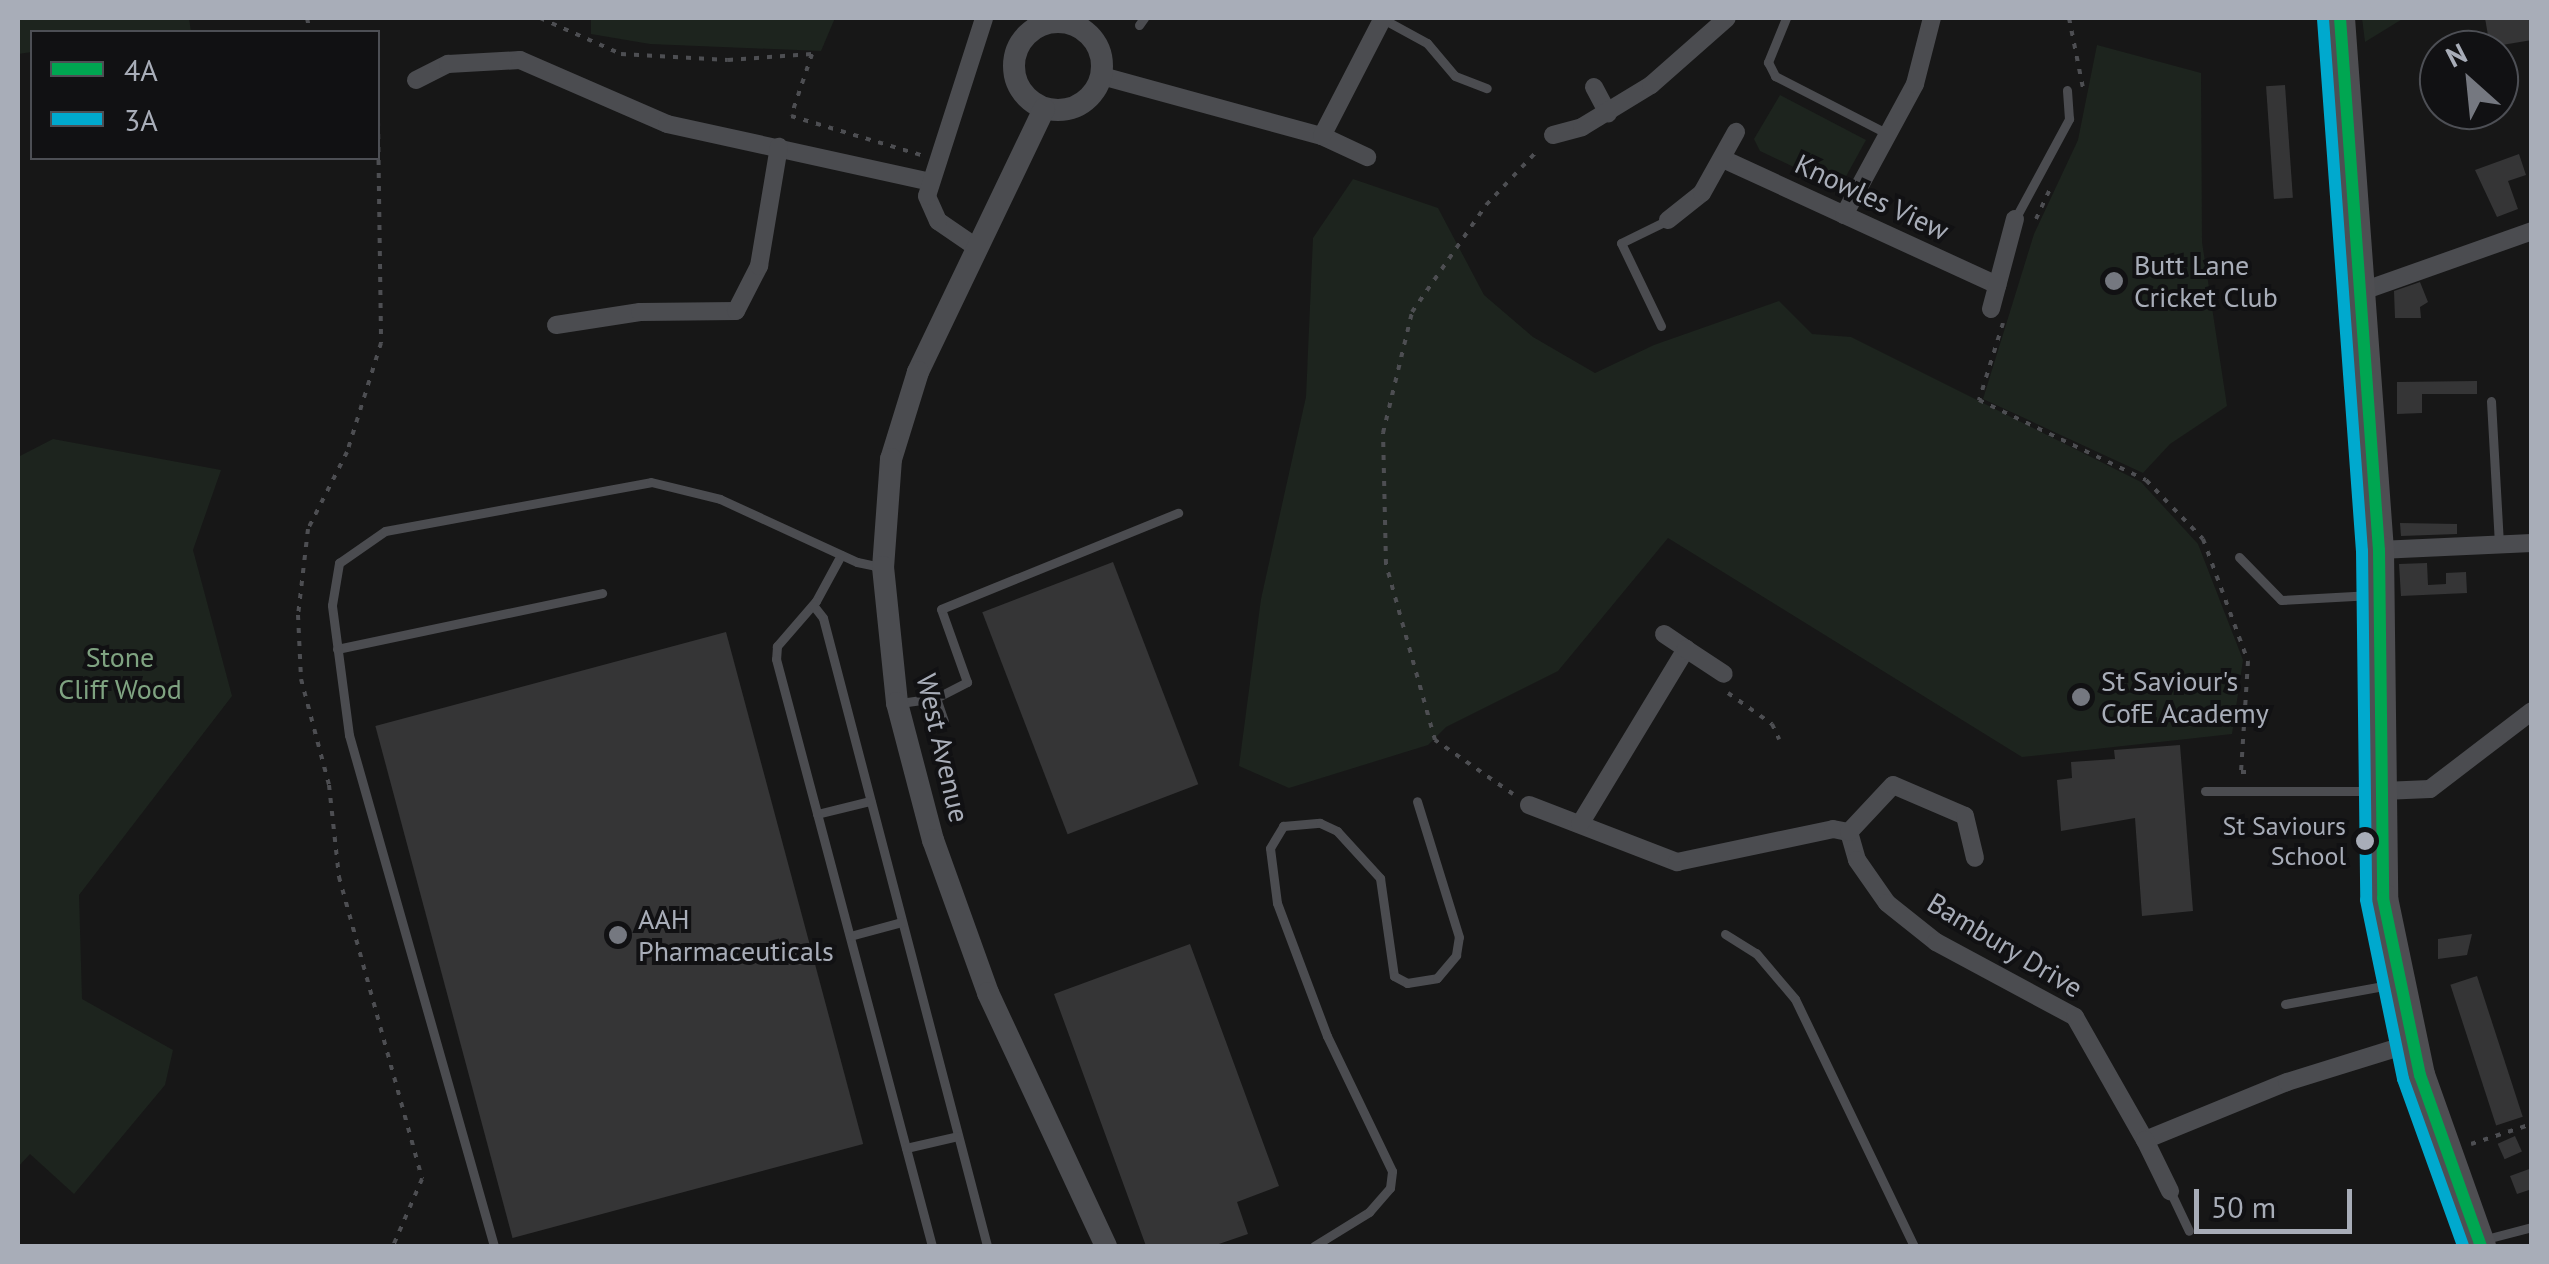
<!DOCTYPE html>
<style>
body{margin:0}
#map{position:relative;width:2549px;height:1264px;overflow:hidden;background:#171717;font-family:"PT Sans",sans-serif}
div>[style]{position:absolute}
[style*='--x']{left:calc(var(--x)*1px);top:calc(var(--y)*1px);width:calc(var(--w)*1px);rotate:calc(var(--a)*1deg)}
.green>*{inset:0;background:#1d241e}
.building>*{inset:0;background:#353536;transform-origin:0 0}
.path>*{height:4px;margin-top:-2px;transform-origin:0;background:repeating-linear-gradient(90deg,#4d4e52 0 5px,transparent 0 13px)}
.service>*{height:9px;margin:-4.5px;padding:0 4.5px;transform-origin:4.5px;border-radius:4.5px;background:#4b4c50}
.minor>*{height:18px;margin:-9px;padding:0 9px;transform-origin:9px;border-radius:9px;background:#4b4c50}
.tertiary>*{height:22px;margin:-11px;padding:0 11px;transform-origin:11px;border-radius:11px;background:#4b4c50}
.tertiary>.ring{margin:-11px;padding:0;box-sizing:content-box;background:none;border:22px solid #4b4c50;border-radius:50%}
.trunk>*{height:30px;margin:-15px;padding:0 15px;transform-origin:15px;border-radius:15px;background:#4e4e52}
.bus-1>*{height:12px;margin:-6px;padding:0 6px;transform-origin:6px;border-radius:6px;background:#00a651}
.bus-2>*{height:12px;margin:-6px;padding:0 6px;transform-origin:6px;border-radius:6px;background:#00a9ce}
.dots>*{width:28px;height:28px;translate:-50% -50%;box-sizing:border-box;border:5px solid #111113;border-radius:50%}
span{translate:-50% -50%;white-space:nowrap;text-align:center;line-height:1.15;-webkit-text-stroke:8px #111113;paint-order:stroke}
.bus-label{font-size:26px;color:#a8adb8}
.right{translate:-100% -50%;text-align:right}
.street-label{font-size:28px;color:#a8adb8}
.poi-label{font-size:28px;color:#a8adb8}
.left{translate:0 -50%;text-align:left}
.park-label{font-size:28px;color:#7fa381}
.frame{position:absolute;inset:0;border:20px solid #a8adb8;pointer-events:none}
.legend{position:absolute;left:30px;top:30px;width:350px;height:130px;box-sizing:border-box;background:#111113;border:2px solid #4d4f55;margin:0;padding:12px 18px;list-style:none;font-size:30px;color:#a8adb8}
.legend li{display:flex;align-items:center;gap:20px;height:50px}
.legend b{width:50px;border:2px solid #4d4f55}
.north{position:absolute;left:2419px;top:30px;width:100px;height:100px;box-sizing:border-box;background:#111113;border:2px solid #4d4f55;border-radius:50%;rotate:333deg;font-size:28px;font-weight:700;line-height:40px;text-align:center;color:#a8adb8}
.north::after{content:'';display:block;margin:auto;width:35px;height:45px;background:#757880;clip-path:polygon(50% 0,100% 100%,50% 72%,0 100%)}
.scale{position:absolute;left:2194px;top:1189px;width:158px;height:45px;box-sizing:border-box;border:5px solid #a8adb8;border-top:0;padding-left:12px;font-size:30px;line-height:35px;white-space:nowrap;color:#a8adb8;-webkit-text-stroke:8px #111113;paint-order:stroke}
</style>
<div id="map">
<div class="green">
<i style="clip-path:polygon(18px 18px,189px 18px,191px 32px,32px 32px,32px 52px,18px 54px)"></i>
<i style="clip-path:polygon(591px 18px,835px 18px,821px 51px,650px 44px,591px 34px)"></i>
<i style="clip-path:polygon(2362px 18px,2404px 18px,2365px 42px)"></i>
<i style="clip-path:polygon(2097px 45px,2201px 73px,2202px 242px,2227px 406px,2170px 444px,2143px 473px,1983px 399px,2034px 234px,2078px 140px)"></i>
<i style="clip-path:polygon(1780px 95px,1866px 140px,1844px 180px,1832px 185px,1760px 151px,1754px 139px)"></i>
<i style="clip-path:polygon(1353px 179px,1438px 208px,1484px 295px,1533px 337px,1595px 373px,1654px 345px,1779px 301px,1812px 334px,1851px 337px,2141px 482px,2198px 544px,2243px 660px,2232px 734px,2022px 757px,1668px 538px,1558px 671px,1446px 727px,1428px 745px,1289px 788px,1239px 766px,1261px 599px,1306px 397px,1313px 238px)"></i>
<i style="clip-path:polygon(53px 439px,221px 470px,193px 550px,232px 696px,79px 895px,82px 999px,173px 1050px,165px 1085px,74px 1194px,30px 1154px,18px 1167px,18px 457px)"></i>
</div>
<div class="building">
<i style="clip-path:polygon(2485px 18px,2532px 18px,2532px 40px,2490px 47px)"></i>
<i style="left:2285px;top:85px;width:113px;height:19px;rotate:86deg"></i>
<i style="clip-path:polygon(2519px 154px,2526px 175px,2508px 181px,2518px 209px,2497px 217px,2475px 170px)"></i>
<i style="clip-path:polygon(2420px 282px,2428px 302px,2420px 307px,2421px 318px,2395px 318px,2394px 291px)"></i>
<i style="clip-path:polygon(2477px 381px,2477px 394px,2422px 394px,2422px 413px,2397px 414px,2397px 382px)"></i>
<i style="clip-path:polygon(2400px 523px,2457px 524px,2457px 534px,2401px 536px)"></i>
<i style="left:1113px;top:562px;width:238px;height:140px;rotate:69deg"></i>
<i style="clip-path:polygon(2427px 563px,2428px 585px,2446px 584px,2446px 573px,2466px 572px,2467px 593px,2401px 596px,2399px 564px)"></i>
<i style="left:726px;top:632px;width:530px;height:363px;rotate:75deg"></i>
<i style="clip-path:polygon(2180px 745px,2193px 911px,2142px 916px,2135px 818px,2061px 831px,2057px 780px,2072px 778px,2071px 762px,2115px 759px,2114px 750px)"></i>
<i style="clip-path:polygon(2472px 934px,2467px 955px,2438px 959px,2438px 939px)"></i>
<i style="clip-path:polygon(1190px 944px,1279px 1186px,1237px 1202px,1248px 1234px,1213px 1246px,1146px 1246px,1054px 994px)"></i>
<i style="left:2477px;top:976px;width:148px;height:28px;rotate:72deg"></i>
<i style="left:2515px;top:1136px;width:17px;height:19px;rotate:66deg"></i>
<i style="clip-path:polygon(2532px 1168px,2532px 1189px,2517px 1194px,2510px 1176px)"></i>
</div>
<div class="path">
<i style="--x:307;--y:18;--w:14;--a:78"></i>
<i style="--x:540;--y:18;--w:89;--a:24"></i>
<i style="--x:621;--y:54;--w:107;--a:3.2"></i>
<i style="--x:728;--y:60;--w:84;--a:-4.1"></i>
<i style="--x:812;--y:54;--w:65;--a:108.7"></i>
<i style="--x:791;--y:116;--w:136;--a:16.7"></i>
<i style="--x:2069;--y:18;--w:71;--a:78.7"></i>
<i style="--x:378;--y:121;--w:222;--a:89.2"></i>
<i style="--x:381;--y:343;--w:114;--a:107.3"></i>
<i style="--x:347;--y:452;--w:86;--a:116.9"></i>
<i style="--x:308;--y:529;--w:87;--a:96.6"></i>
<i style="--x:298;--y:615;--w:64;--a:87.3"></i>
<i style="--x:301;--y:679;--w:110;--a:75.2"></i>
<i style="--x:329;--y:785;--w:93;--a:83.8"></i>
<i style="--x:339;--y:877;--w:313;--a:74.6"></i>
<i style="--x:422;--y:1179;--w:73;--a:113.4"></i>
<i style="--x:2036;--y:219;--w:31;--a:-65"></i>
<i style="--x:2003;--y:323;--w:81;--a:107.3"></i>
<i style="--x:1979;--y:400;--w:185;--a:25.6"></i>
<i style="--x:2146;--y:480;--w:82;--a:46"></i>
<i style="--x:2203;--y:539;--w:130;--a:69.8"></i>
<i style="--x:2248;--y:661;--w:111;--a:93.6"></i>
<i style="--x:2241;--y:772;--w:12;--a:0"></i>
<i style="--x:1728;--y:693;--w:54;--a:35.2"></i>
<i style="--x:1772;--y:724;--w:17;--a:65"></i>
<i style="--x:1513;--y:794;--w:95;--a:-145.3"></i>
<i style="--x:1435;--y:740;--w:183;--a:-105.6"></i>
<i style="--x:1386;--y:564;--w:131;--a:-91.3"></i>
<i style="--x:1383;--y:433;--w:124;--a:-76.5"></i>
<i style="--x:1412;--y:312;--w:130;--a:-55.3"></i>
<i style="--x:1486;--y:205;--w:77;--a:-46.6"></i>
<i style="--x:2471;--y:1144;--w:64;--a:-18.2"></i>
</div>
<div class="service">
<i style="--x:1786;--y:18;--w:48;--a:112.2"></i>
<i style="--x:1768;--y:62;--w:16;--a:63"></i>
<i style="--x:1775;--y:76;--w:127;--a:27.2"></i>
<i style="--x:1383;--y:19;--w:50;--a:28.6"></i>
<i style="--x:1427;--y:43;--w:43;--a:49.7"></i>
<i style="--x:1455;--y:76;--w:34;--a:21"></i>
<i style="--x:1139;--y:25;--w:9;--a:-54"></i>
<i style="--x:2015;--y:219;--w:114;--a:-61.6"></i>
<i style="--x:2069;--y:119;--w:29;--a:-94"></i>
<i style="--x:1661;--y:326;--w:92;--a:-115.7"></i>
<i style="--x:1621;--y:243;--w:52;--a:-26.1"></i>
<i style="--x:2491;--y:401;--w:144;--a:86.8"></i>
<i style="--x:841;--y:555;--w:52;--a:118.5"></i>
<i style="--x:816;--y:601;--w:60;--a:130.9"></i>
<i style="--x:777;--y:646;--w:13;--a:94"></i>
<i style="--x:776;--y:659;--w:607;--a:75.12"></i>
<i style="--x:2239;--y:557;--w:60;--a:45.7"></i>
<i style="--x:2281;--y:600;--w:91;--a:-3.1"></i>
<i style="--x:813;--y:605;--w:16;--a:52"></i>
<i style="--x:823;--y:618;--w:649;--a:75.36"></i>
<i style="--x:337;--y:649;--w:271;--a:-11.9"></i>
<i style="--x:936;--y:698;--w:24;--a:71"></i>
<i style="--x:900;--y:703;--w:36;--a:-8"></i>
<i style="--x:936;--y:698;--w:35;--a:-27"></i>
<i style="--x:967;--y:682;--w:77;--a:-109.6"></i>
<i style="--x:941;--y:609;--w:256;--a:-22.1"></i>
<i style="--x:2205;--y:791;--w:172;--a:0"></i>
<i style="--x:817;--y:814;--w:55;--a:-13.8"></i>
<i style="--x:1725;--y:934;--w:36;--a:32"></i>
<i style="--x:1756;--y:953;--w:60;--a:49.7"></i>
<i style="--x:1795;--y:999;--w:274;--a:64.3"></i>
<i style="--x:850;--y:936;--w:54;--a:-15.1"></i>
<i style="--x:2285;--y:1004;--w:111;--a:-10.4"></i>
<i style="--x:906;--y:1148;--w:53;--a:-13"></i>
<i style="--x:2170;--y:1191;--w:44;--a:64.6"></i>
<i style="--x:2486;--y:1239;--w:48;--a:-14.6"></i>
<i style="--x:494;--y:1246;--w:531;--a:-105.84"></i>
<i style="--x:349;--y:735;--w:131;--a:-97.5"></i>
<i style="--x:332;--y:605;--w:43;--a:-80.5"></i>
<i style="--x:339;--y:563;--w:56;--a:-34.8"></i>
<i style="--x:385;--y:531;--w:270;--a:-10.4"></i>
<i style="--x:651;--y:482;--w:71;--a:13.8"></i>
<i style="--x:720;--y:499;--w:151;--a:24.7"></i>
<i style="--x:857;--y:562;--w:25;--a:12"></i>
<i style="--x:1314;--y:1246;--w:65;--a:-31.7"></i>
<i style="--x:1369;--y:1212;--w:32;--a:-49"></i>
<i style="--x:1390;--y:1188;--w:17;--a:-83"></i>
<i style="--x:1392;--y:1171;--w:150;--a:-115.7"></i>
<i style="--x:1327;--y:1036;--w:142;--a:-110.6"></i>
<i style="--x:1277;--y:903;--w:55;--a:-97.3"></i>
<i style="--x:1270;--y:848;--w:26;--a:-59"></i>
<i style="--x:1283;--y:826;--w:37;--a:-5"></i>
<i style="--x:1320;--y:823;--w:19;--a:25"></i>
<i style="--x:1337;--y:831;--w:64;--a:47.5"></i>
<i style="--x:1380;--y:878;--w:99;--a:81.9"></i>
<i style="--x:1394;--y:976;--w:15;--a:28"></i>
<i style="--x:1407;--y:983;--w:30;--a:-9"></i>
<i style="--x:1437;--y:978;--w:30;--a:-50"></i>
<i style="--x:1456;--y:955;--w:18;--a:-81"></i>
<i style="--x:1459;--y:937;--w:142;--a:-107.2"></i>
</div>
<div class="minor">
<i style="--x:1102;--y:76;--w:228;--a:15.3"></i>
<i style="--x:1322;--y:136;--w:50;--a:25"></i>
<i style="--x:416;--y:80;--w:36;--a:-27"></i>
<i style="--x:448;--y:64;--w:72;--a:-3.2"></i>
<i style="--x:520;--y:60;--w:160;--a:23.5"></i>
<i style="--x:667;--y:124;--w:269;--a:12.4"></i>
<i style="--x:1594;--y:87;--w:30;--a:62"></i>
<i style="--x:1553;--y:135;--w:30;--a:-15"></i>
<i style="--x:1582;--y:127;--w:81;--a:-31.3"></i>
<i style="--x:1651;--y:85;--w:101;--a:-41.4"></i>
<i style="--x:1322;--y:136;--w:133;--a:-62.7"></i>
<i style="--x:1723;--y:159;--w:302;--a:24.7"></i>
<i style="--x:1844;--y:215;--w:149;--a:-61.5"></i>
<i style="--x:1915;--y:84;--w:68;--a:-75.6"></i>
<i style="--x:1668;--y:220;--w:43;--a:-38.5"></i>
<i style="--x:1702;--y:193;--w:70;--a:-60.9"></i>
<i style="--x:973;--y:245;--w:42;--a:-145.6"></i>
<i style="--x:938;--y:221;--w:27;--a:-114"></i>
<i style="--x:927;--y:196;--w:187;--a:-72.2"></i>
<i style="--x:2360;--y:292;--w:182;--a:-19.5"></i>
<i style="--x:1991;--y:309;--w:93;--a:-75.1"></i>
<i style="--x:556;--y:325;--w:85;--a:-8.8"></i>
<i style="--x:640;--y:312;--w:96;--a:-0.6"></i>
<i style="--x:736;--y:311;--w:51;--a:-62.9"></i>
<i style="--x:759;--y:266;--w:121;--a:-80.5"></i>
<i style="--x:2379;--y:550;--w:153;--a:-2.6"></i>
<i style="--x:1664;--y:634;--w:27;--a:34"></i>
<i style="--x:2383;--y:791;--w:47;--a:-2.4"></i>
<i style="--x:2430;--y:789;--w:128;--a:-37.4"></i>
<i style="--x:1529;--y:805;--w:159;--a:21.1"></i>
<i style="--x:1677;--y:862;--w:159;--a:-11.9"></i>
<i style="--x:1833;--y:829;--w:16;--a:11"></i>
<i style="--x:1849;--y:832;--w:29;--a:74"></i>
<i style="--x:1857;--y:860;--w:52;--a:55.1"></i>
<i style="--x:1887;--y:903;--w:63;--a:38.5"></i>
<i style="--x:1936;--y:942;--w:158;--a:28.3"></i>
<i style="--x:2075;--y:1017;--w:142;--a:60.4"></i>
<i style="--x:2145;--y:1140;--w:153;--a:-22.2"></i>
<i style="--x:2287;--y:1082;--w:131;--a:-17.3"></i>
<i style="--x:1580;--y:824;--w:205;--a:-58.8"></i>
<i style="--x:1686;--y:649;--w:45;--a:33.3"></i>
<i style="--x:1849;--y:832;--w:64;--a:-46.9"></i>
<i style="--x:1893;--y:785;--w:78;--a:23.3"></i>
<i style="--x:1965;--y:816;--w:43;--a:76.6"></i>
<i style="--x:2145;--y:1140;--w:57;--a:63.9"></i>
</div>
<div class="tertiary">
<i class="ring" style="left:1014px;top:22px;width:66px;height:66px"></i>
<i style="--x:1044;--y:109;--w:292;--a:115.6"></i>
<i style="--x:918;--y:372;--w:91;--a:107.2"></i>
<i style="--x:891;--y:459;--w:108;--a:94.2"></i>
<i style="--x:883;--y:567;--w:137;--a:84.1"></i>
<i style="--x:897;--y:703;--w:142;--a:75.3"></i>
<i style="--x:933;--y:840;--w:163;--a:70.2"></i>
<i style="--x:988;--y:993;--w:279;--a:65"></i>
</div>
<div class="trunk">
<i style="--x:2340;--y:18;--w:533;--a:85.81"></i>
<i style="--x:2379;--y:550;--w:348;--a:89.3"></i>
<i style="--x:2383;--y:898;--w:181;--a:78.2"></i>
<i style="--x:2420;--y:1075;--w:182;--a:70.4"></i>
</div>
<div class="bus-1">
<i style="--x:2340;--y:18;--w:533;--a:85.81"></i>
<i style="--x:2379;--y:550;--w:348;--a:89.3"></i>
<i style="--x:2383;--y:898;--w:181;--a:78.2"></i>
<i style="--x:2420;--y:1075;--w:182;--a:70.4"></i>
</div>
<div class="bus-2">
<i style="--x:2323;--y:19;--w:533;--a:85.81"></i>
<i style="--x:2362;--y:551;--w:349;--a:89.3"></i>
<i style="--x:2366;--y:900;--w:183;--a:78.3"></i>
<i style="--x:2403;--y:1079;--w:177;--a:70.2"></i>
</div>
<div class="dots">
<i style="left:2114px;top:281px;background:#757880"></i>
<i style="left:2081px;top:697px;background:#757880"></i>
<i style="left:2365px;top:841px;background:#a8adb8"></i>
<i style="left:618px;top:935px;background:#757880"></i>
</div>
<div class="bus-label">
<span class="right" style="left:2346px;top:841px">St Saviours<br>School</span>
</div>
<div class="street-label">
<span style="left:1872px;top:197px;rotate:25deg">Knowles View</span>
<span style="left:943px;top:748px;rotate:77deg">West Avenue</span>
<span style="left:2005px;top:945px;rotate:31deg">Bambury Drive</span>
</div>
<div class="poi-label">
<span class="left" style="left:2134px;top:281px">Butt Lane<br>Cricket Club</span>
<span class="left" style="left:2101px;top:697px">St Saviour's<br>CofE Academy</span>
<span class="left" style="left:638px;top:935px">AAH<br>Pharmaceuticals</span>
</div>
<div class="park-label">
<span style="left:120px;top:673px">Stone<br>Cliff Wood</span>
</div>
<div class="frame"></div>
<ul class="legend">
<li><b style="height:12px;background:#00a651"></b>4A</li>
<li><b style="height:12px;background:#00a9ce"></b>3A</li>
</ul>
<div class="north">N</div>
<div class="scale">50 m</div>
</div>
